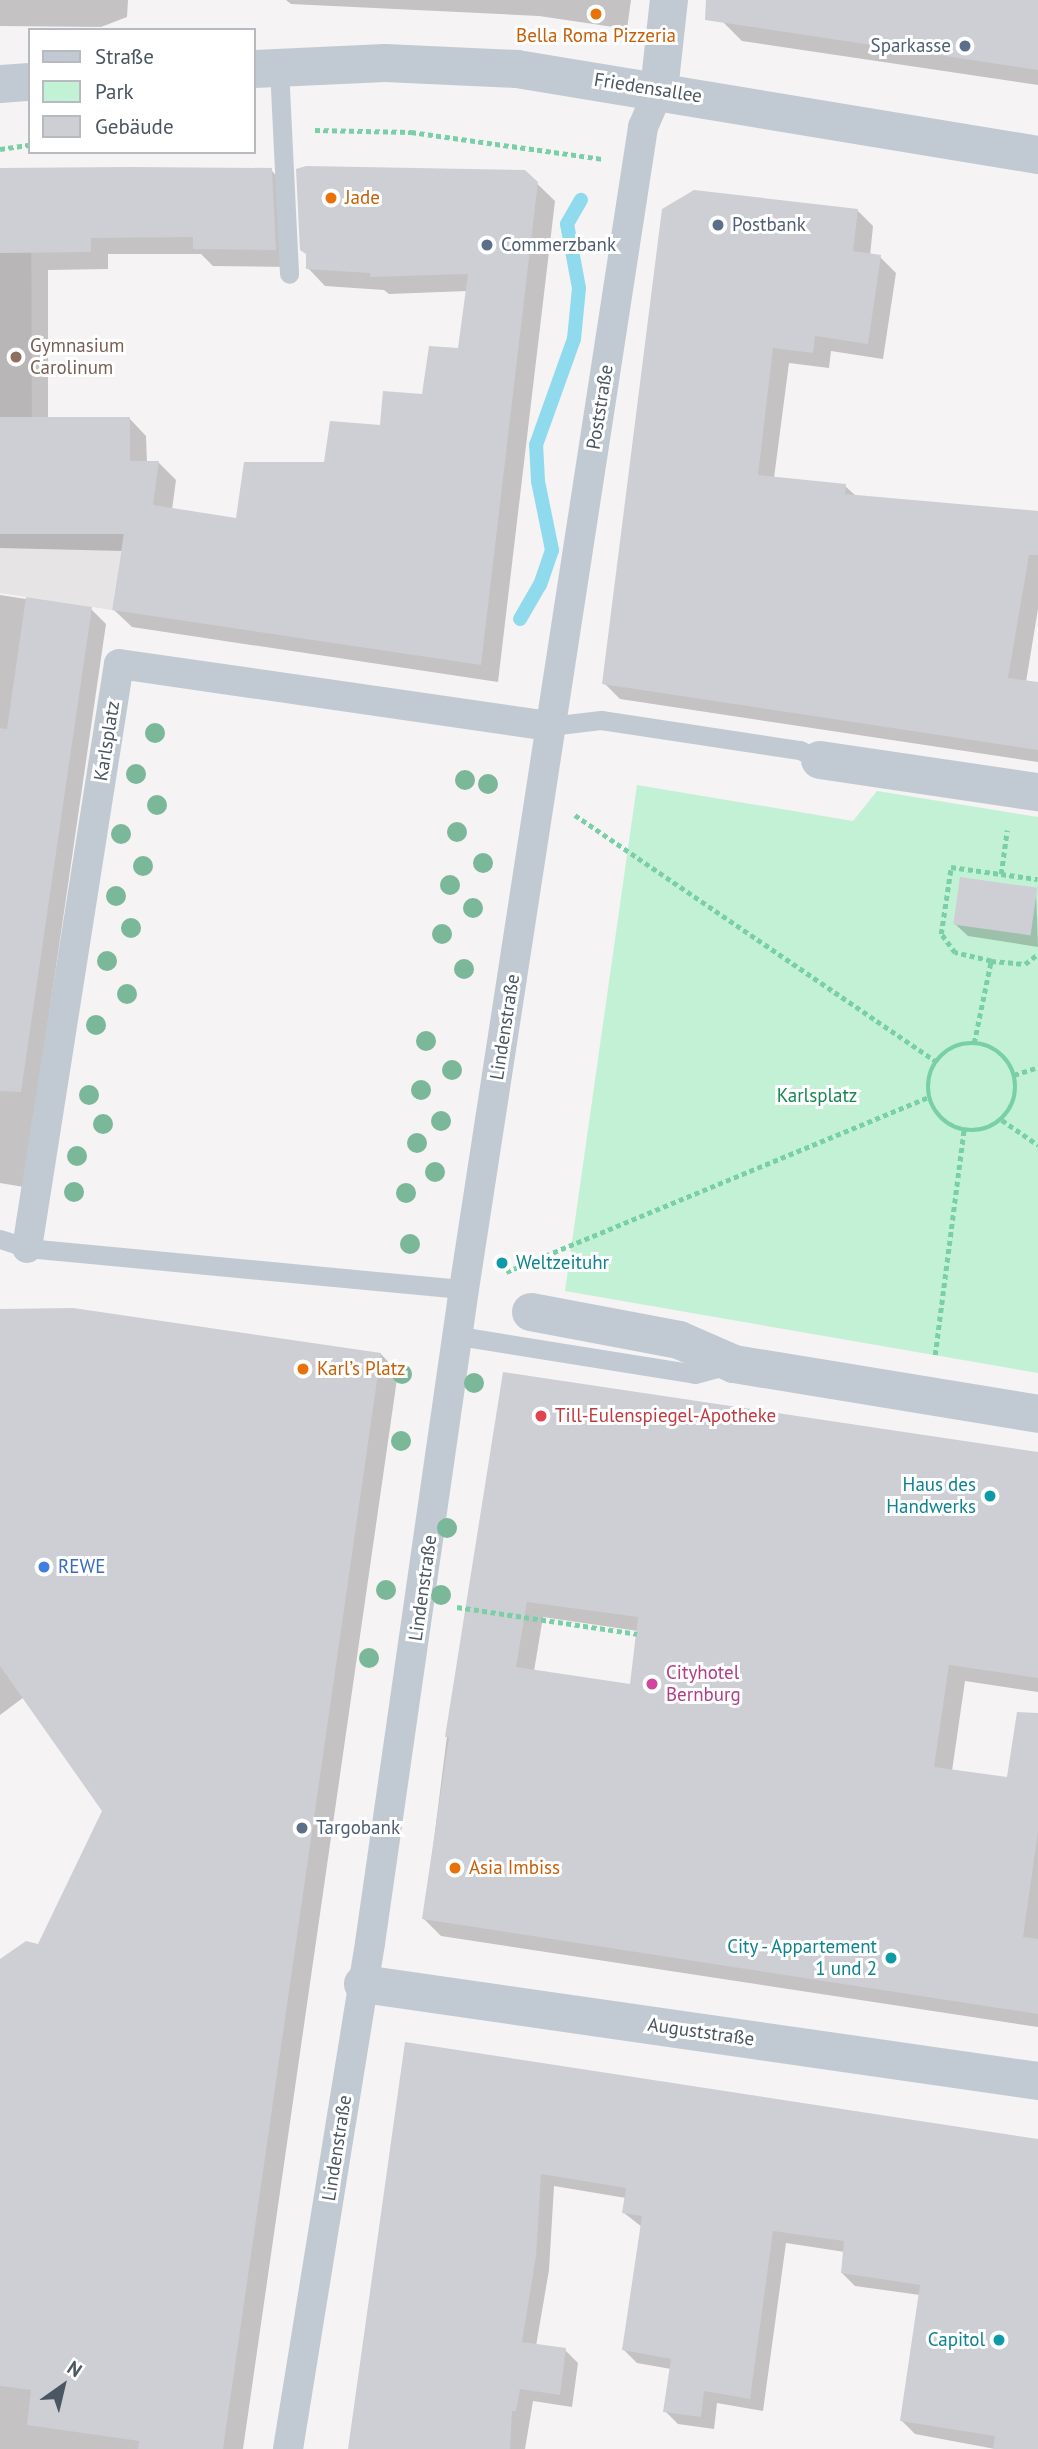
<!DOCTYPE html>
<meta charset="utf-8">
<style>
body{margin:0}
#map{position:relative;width:1038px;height:2449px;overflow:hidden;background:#f5f3f3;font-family:"PT Sans",sans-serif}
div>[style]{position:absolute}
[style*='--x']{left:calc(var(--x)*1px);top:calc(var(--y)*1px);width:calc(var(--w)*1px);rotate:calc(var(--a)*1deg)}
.education>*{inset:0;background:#e6e4e5}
.green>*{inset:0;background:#c3f1d5}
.shadow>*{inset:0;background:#0003}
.stream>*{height:14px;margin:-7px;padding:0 7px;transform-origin:7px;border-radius:7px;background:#90daee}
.building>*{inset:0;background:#cdcfd5;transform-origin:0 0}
.path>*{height:4.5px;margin-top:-2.25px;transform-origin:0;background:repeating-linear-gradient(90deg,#7ad0a6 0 5px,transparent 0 8.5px)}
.path>.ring{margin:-2.25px;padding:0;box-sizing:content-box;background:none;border:4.5px solid #7ad0a6;border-radius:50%}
.service>*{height:19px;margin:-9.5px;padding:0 9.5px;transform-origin:9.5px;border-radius:9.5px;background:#c1cad2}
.pedestrian>*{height:30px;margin:-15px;padding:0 15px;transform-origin:15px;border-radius:15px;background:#c1cad2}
.minor>*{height:38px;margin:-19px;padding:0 19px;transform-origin:19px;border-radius:19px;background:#c1cad2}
.trees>*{width:20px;height:20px;margin:-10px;border-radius:50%;background:#7bb799}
.dots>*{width:19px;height:19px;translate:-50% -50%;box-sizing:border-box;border:4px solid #fff;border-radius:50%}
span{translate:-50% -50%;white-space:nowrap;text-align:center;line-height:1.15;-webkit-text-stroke:6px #fff;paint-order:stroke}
.food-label{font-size:19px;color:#c56008}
.left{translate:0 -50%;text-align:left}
.service-label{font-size:19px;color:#4e5e75}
.right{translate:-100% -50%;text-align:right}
.street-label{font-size:19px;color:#4a5661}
.education-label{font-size:19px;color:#785e54}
.park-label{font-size:19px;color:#17864f}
.culture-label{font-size:19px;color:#0d838f}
.health-label{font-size:19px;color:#be3a42}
.shop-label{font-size:19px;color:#366cbe}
.hotel-label{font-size:19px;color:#b23c85}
.legend{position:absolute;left:28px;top:28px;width:228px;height:126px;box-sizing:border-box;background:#fff;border:2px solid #b7bbc0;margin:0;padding:9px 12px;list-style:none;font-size:21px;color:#4a5661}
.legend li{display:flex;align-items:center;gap:14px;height:35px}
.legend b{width:35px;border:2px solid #b7bbc0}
.north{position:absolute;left:28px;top:2351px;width:70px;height:70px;-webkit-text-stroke:5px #fff;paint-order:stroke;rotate:34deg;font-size:19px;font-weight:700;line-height:28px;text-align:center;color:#4a5661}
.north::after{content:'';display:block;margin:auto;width:24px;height:32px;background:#4a5661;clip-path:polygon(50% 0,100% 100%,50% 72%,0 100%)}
</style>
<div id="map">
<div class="education">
<i style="clip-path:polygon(0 168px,31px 168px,32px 461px,135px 461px,112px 610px,0 593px)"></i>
</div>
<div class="green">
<i style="clip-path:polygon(637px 785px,853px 821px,877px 791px,1038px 817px,1038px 1373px,565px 1291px)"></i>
</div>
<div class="shadow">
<i style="clip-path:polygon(0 0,128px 0,127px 17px,101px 27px,0 26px)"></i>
<i style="clip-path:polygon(286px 0,631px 0,627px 29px,539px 16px,291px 4px)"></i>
<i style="clip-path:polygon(725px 0,1038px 0,1038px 85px,742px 41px,723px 22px)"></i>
<i style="clip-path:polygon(0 170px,271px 170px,288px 188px,292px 267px,213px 266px,201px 254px,108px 254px,108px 269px,48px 270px,48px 418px,129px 418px,146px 436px,147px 463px,159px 463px,176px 480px,172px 510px,238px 520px,424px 396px,459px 350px,467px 291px,389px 294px,384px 290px,325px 286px,308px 268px,525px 172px,555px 201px,498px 682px,132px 627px,114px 610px,123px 551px,0 548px)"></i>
<i style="clip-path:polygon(664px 210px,857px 210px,873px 226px,870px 256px,880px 257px,896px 273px,883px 359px,831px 351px,829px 368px,789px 363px,774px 478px,845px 486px,856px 496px,1038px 513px,1038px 609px,1026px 682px,1038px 684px,1038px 762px,620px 699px,604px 683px)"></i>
<i style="clip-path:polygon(0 595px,91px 609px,106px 624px,24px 1187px,0 1183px)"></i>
<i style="clip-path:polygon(1036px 890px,1038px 947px,968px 936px,955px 924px)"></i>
<i style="clip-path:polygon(0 1312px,381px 1354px,398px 1372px,243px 2449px,0 2449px,0 1961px,38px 1946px,104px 1811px,24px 1697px,0 1715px)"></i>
<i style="clip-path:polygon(evenodd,504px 1374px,1038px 1456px,1038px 1692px,965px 1681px,952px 1771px,1038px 1782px,1038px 2027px,441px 1936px,424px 1919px,447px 1736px,504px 1374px,543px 1617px,638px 1631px,631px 1686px,534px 1671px,543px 1617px)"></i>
<i style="clip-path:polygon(406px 2044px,1038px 2140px,1038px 2449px,995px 2449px,915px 2434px,902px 2421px,920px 2295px,855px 2286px,842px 2273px,845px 2252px,786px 2243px,763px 2411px,717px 2403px,714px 2429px,678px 2424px,665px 2411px,671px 2369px,637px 2363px,624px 2350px,642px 2227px,624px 2213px,626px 2198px,554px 2186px,549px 2270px,536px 2346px,565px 2350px,578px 2363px,572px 2407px,533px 2401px,525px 2449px,350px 2449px)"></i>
</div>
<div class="stream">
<i style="--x:520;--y:619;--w:39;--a:-60"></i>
<i style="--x:540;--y:585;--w:37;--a:-71"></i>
<i style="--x:552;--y:550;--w:70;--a:-101.5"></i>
<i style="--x:538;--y:481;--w:36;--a:-93"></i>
<i style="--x:536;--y:445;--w:113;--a:-70.3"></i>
<i style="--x:574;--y:339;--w:51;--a:-84.4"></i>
<i style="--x:579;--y:288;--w:65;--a:-100.6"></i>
<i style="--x:567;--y:224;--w:28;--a:-60"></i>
</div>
<div class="building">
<i style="clip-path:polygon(706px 0,1038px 0,1038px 70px,705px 20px)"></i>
<i style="clip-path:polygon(306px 166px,525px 170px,538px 182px,481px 665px,112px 610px,124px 534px,0 534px,0 417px,130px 417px,130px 461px,159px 461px,153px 505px,236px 518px,244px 462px,324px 462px,330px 421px,380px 425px,383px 391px,422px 394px,429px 346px,458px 348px,468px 274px,370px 277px,370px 273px,306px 269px,306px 254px,300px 250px,296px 169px)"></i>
<i style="clip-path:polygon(129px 167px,272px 168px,276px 250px,193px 249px,193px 237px,91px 238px,91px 252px,0 253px,0 168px)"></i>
<i style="clip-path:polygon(694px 190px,858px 209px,853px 251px,881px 255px,868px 344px,815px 336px,813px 353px,773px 348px,758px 475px,846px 484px,845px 494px,1038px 511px,1038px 555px,1029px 555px,1008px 678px,1038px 682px,1038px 750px,602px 684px,662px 209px)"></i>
<i style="clip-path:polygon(26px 597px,92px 607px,21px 1092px,0 1091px,0 728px,7px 729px)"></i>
<i style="left:960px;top:877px;width:78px;height:48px;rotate:8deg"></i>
<i style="clip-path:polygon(73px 1308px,381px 1353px,223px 2449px,138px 2449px,139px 2441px,27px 2425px,31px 2390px,0 2386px,0 1959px,26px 1941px,38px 1944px,102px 1811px,0 1666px,0 1309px)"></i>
<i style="clip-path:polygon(evenodd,503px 1372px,1038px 1452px,1038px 1678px,949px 1665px,934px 1767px,1007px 1777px,1017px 1712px,1038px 1713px,1038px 1832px,1023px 1937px,1038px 1939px,1038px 2014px,422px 1919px,449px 1737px,445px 1737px,503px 1372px,527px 1602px,638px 1617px,630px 1684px,516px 1667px,527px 1602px)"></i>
<i style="clip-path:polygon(405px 2042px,1038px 2139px,1038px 2449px,993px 2449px,995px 2436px,900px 2421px,920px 2285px,841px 2273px,844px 2241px,773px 2231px,750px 2399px,704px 2391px,701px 2417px,663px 2412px,671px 2359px,622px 2350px,642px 2216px,622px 2213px,626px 2188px,541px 2174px,536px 2256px,522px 2342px,566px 2348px,560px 2395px,520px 2389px,516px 2411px,512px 2411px,510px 2449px,348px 2449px)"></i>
</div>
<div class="path">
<i style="--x:315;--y:130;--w:96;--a:1.2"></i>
<i style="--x:411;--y:132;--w:193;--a:8"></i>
<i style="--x:0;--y:149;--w:30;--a:-8"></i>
<i style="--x:575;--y:815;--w:437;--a:34.3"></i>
<i style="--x:1001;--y:874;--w:37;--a:8"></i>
<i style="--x:991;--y:961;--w:34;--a:5"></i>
<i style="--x:1025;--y:964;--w:16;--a:-38"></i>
<i style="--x:974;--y:1043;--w:84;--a:-78.3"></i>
<i style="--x:991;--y:961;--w:37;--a:-167"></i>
<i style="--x:955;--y:953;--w:24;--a:-126"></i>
<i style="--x:941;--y:934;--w:68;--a:-81.5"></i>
<i style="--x:951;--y:867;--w:50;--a:8"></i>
<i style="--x:1001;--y:874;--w:44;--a:-82.2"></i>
<i class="ring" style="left:928px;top:1043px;width:83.5px;height:83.5px"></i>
<i style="--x:1014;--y:1075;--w:25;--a:-18"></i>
<i style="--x:1002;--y:1120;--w:44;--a:34.8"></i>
<i style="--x:506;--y:1272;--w:458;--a:-22.5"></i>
<i style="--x:935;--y:1355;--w:227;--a:-82.7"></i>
<i style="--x:457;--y:1607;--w:182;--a:8.5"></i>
</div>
<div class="service">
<i style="--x:279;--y:68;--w:206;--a:87.2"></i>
<i style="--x:550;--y:726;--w:51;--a:-6.7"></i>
<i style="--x:601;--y:720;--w:201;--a:8.6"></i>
<i style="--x:800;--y:750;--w:22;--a:27"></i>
<i style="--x:0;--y:1239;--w:28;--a:18"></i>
<i style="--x:27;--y:1248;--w:439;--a:5.4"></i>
<i style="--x:459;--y:1336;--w:239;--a:9.1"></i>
<i style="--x:695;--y:1374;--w:35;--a:-15"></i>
</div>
<div class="pedestrian">
<i style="--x:27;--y:1248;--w:591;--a:-81.05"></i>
<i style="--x:119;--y:664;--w:435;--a:8.2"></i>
<i style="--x:288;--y:2449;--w:513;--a:-80.79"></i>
<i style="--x:370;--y:1943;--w:661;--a:-81.82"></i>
<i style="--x:464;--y:1289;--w:1176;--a:-81.24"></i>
<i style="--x:643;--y:127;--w:40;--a:-66.6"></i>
</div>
<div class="minor">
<i style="--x:254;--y:69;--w:131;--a:-2.6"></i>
<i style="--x:385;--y:63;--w:132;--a:2.6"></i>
<i style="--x:517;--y:69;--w:528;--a:9.37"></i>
<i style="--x:0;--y:84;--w:30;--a:-4"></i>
<i style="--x:659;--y:90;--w:91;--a:-83.7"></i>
<i style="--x:820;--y:760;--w:220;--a:8.4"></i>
<i style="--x:531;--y:1312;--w:151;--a:10.7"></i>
<i style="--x:679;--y:1340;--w:60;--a:23.6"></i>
<i style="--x:734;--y:1364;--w:308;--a:9.3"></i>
<i style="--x:363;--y:1984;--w:682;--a:8.18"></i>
</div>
<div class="trees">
<i style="left:155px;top:733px"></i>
<i style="left:136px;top:774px"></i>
<i style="left:465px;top:780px"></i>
<i style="left:488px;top:784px"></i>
<i style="left:157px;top:805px"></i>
<i style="left:457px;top:832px"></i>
<i style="left:121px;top:834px"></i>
<i style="left:483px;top:863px"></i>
<i style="left:143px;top:866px"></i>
<i style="left:450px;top:885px"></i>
<i style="left:116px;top:896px"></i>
<i style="left:473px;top:908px"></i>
<i style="left:131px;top:928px"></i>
<i style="left:442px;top:934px"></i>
<i style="left:107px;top:961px"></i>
<i style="left:464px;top:969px"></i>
<i style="left:127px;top:994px"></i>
<i style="left:96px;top:1025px"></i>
<i style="left:426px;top:1041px"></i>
<i style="left:452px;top:1070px"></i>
<i style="left:421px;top:1090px"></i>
<i style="left:89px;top:1095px"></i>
<i style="left:441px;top:1121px"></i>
<i style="left:103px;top:1124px"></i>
<i style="left:417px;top:1143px"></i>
<i style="left:77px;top:1156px"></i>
<i style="left:435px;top:1172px"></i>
<i style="left:74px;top:1192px"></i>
<i style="left:406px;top:1193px"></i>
<i style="left:410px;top:1244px"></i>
<i style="left:402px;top:1374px"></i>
<i style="left:474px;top:1383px"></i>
<i style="left:401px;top:1441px"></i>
<i style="left:447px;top:1528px"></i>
<i style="left:386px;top:1590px"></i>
<i style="left:441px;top:1595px"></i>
<i style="left:369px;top:1658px"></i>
</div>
<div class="dots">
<i style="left:596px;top:14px;background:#e8710a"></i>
<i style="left:965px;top:46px;background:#5c6f8a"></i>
<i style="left:331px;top:198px;background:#e8710a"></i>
<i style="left:718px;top:225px;background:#5c6f8a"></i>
<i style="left:487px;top:245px;background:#5c6f8a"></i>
<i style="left:16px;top:357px;background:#8d6e63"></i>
<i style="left:502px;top:1263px;background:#0f9aa8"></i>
<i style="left:303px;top:1369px;background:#e8710a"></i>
<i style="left:541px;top:1416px;background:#e0444e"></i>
<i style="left:990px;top:1496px;background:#0f9aa8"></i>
<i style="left:44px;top:1567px;background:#3f7fe0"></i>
<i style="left:652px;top:1684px;background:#d1479c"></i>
<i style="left:302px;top:1828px;background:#5c6f8a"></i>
<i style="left:455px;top:1868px;background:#e8710a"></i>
<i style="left:891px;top:1958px;background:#0f9aa8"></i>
<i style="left:999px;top:2340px;background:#0f9aa8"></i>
</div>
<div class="food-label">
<span style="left:596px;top:36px">Bella Roma Pizzeria</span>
<span class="left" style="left:345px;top:198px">Jade</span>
<span class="left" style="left:317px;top:1369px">Karl’s Platz</span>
<span class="left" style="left:469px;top:1868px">Asia Imbiss</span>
</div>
<div class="service-label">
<span class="right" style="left:951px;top:46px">Sparkasse</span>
<span class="left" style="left:732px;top:225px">Postbank</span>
<span class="left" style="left:501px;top:245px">Commerzbank</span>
<span class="left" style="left:316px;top:1828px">Targobank</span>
</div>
<div class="street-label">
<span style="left:648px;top:88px;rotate:9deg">Friedensallee</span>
<span style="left:600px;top:407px;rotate:-81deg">Poststraße</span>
<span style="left:107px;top:741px;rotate:-81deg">Karlsplatz</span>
<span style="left:505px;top:1027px;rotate:-81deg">Lindenstraße</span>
<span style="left:423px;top:1588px;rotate:-82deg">Lindenstraße</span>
<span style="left:701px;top:2032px;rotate:8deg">Auguststraße</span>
<span style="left:337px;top:2148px;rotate:-81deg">Lindenstraße</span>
</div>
<div class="education-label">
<span class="left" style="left:30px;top:357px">Gymnasium<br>Carolinum</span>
</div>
<div class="park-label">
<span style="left:817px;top:1096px">Karlsplatz</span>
</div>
<div class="culture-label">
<span class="left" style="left:516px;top:1263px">Weltzeituhr</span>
<span class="right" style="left:976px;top:1496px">Haus des<br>Handwerks</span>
<span class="right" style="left:877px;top:1958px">City - Appartement<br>1 und 2</span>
<span class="right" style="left:985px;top:2340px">Capitol</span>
</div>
<div class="health-label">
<span class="left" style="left:555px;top:1416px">Till-Eulenspiegel-Apotheke</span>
</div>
<div class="shop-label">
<span class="left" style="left:58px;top:1567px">REWE</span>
</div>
<div class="hotel-label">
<span class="left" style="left:666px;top:1684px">Cityhotel<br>Bernburg</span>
</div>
<ul class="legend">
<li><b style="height:9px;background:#c1cad2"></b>Straße</li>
<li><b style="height:19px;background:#c3f1d5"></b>Park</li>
<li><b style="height:19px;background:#cdcfd5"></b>Gebäude</li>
</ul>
<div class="north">N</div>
</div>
